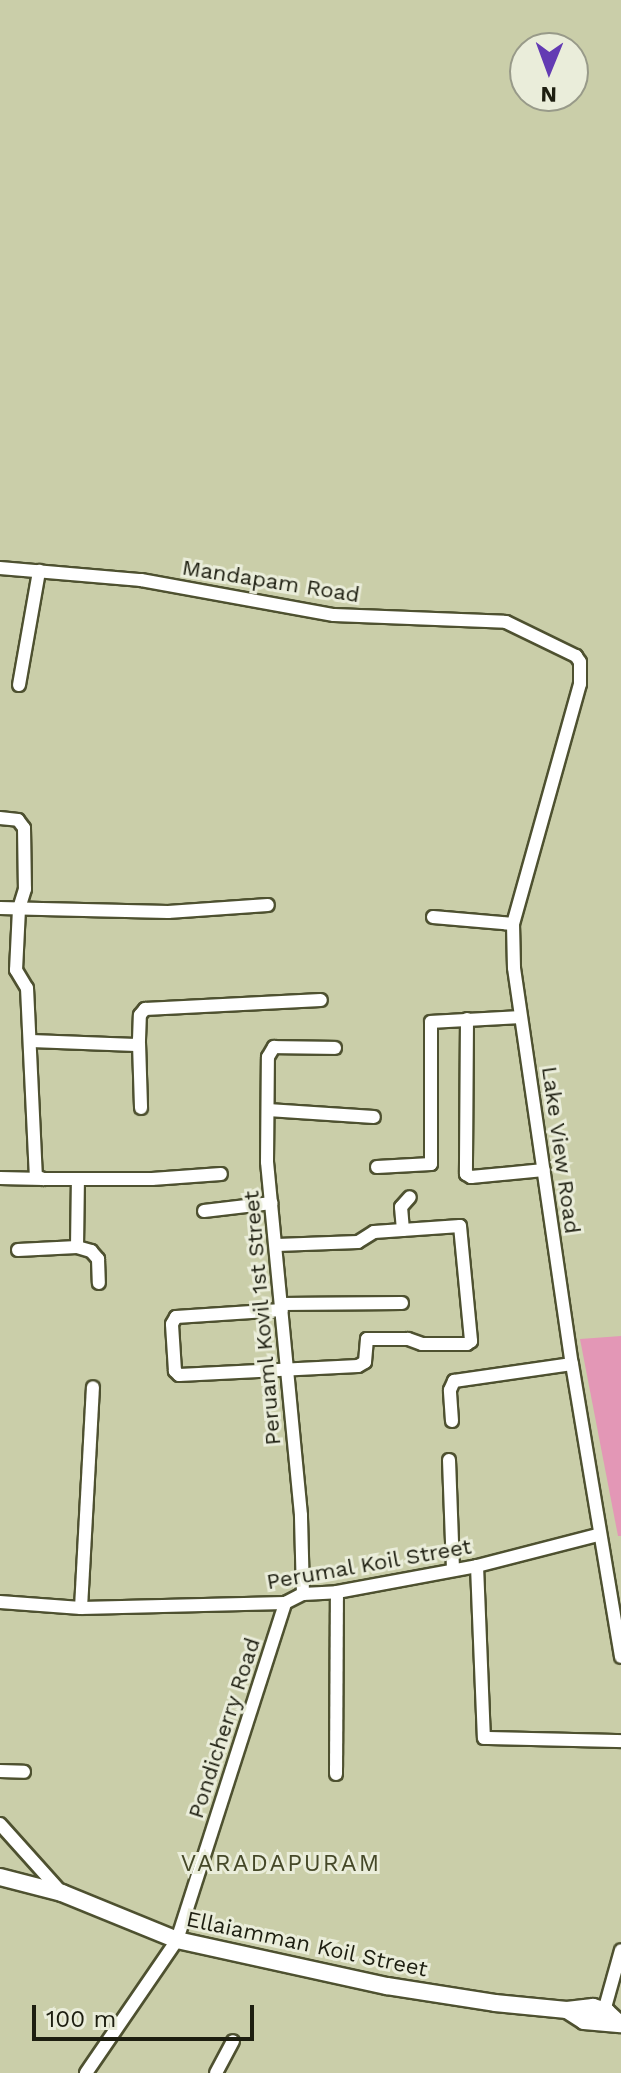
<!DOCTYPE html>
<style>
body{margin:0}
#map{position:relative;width:621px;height:2073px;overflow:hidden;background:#cacea9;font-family:"Work Sans",sans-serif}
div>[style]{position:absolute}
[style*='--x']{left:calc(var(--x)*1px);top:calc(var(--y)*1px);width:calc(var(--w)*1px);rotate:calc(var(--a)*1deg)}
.green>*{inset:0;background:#e397b6}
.roads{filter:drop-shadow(2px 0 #4e5130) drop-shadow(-2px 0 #4e5130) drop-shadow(0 2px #4e5130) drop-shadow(0 -2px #4e5130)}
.minor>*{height:12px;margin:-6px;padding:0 6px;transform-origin:6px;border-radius:6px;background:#fff}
.tertiary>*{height:16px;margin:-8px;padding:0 8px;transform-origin:8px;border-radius:8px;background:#fff}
span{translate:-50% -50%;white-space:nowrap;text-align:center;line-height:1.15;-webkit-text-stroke:6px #eaedda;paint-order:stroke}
.street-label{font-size:22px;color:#1d1e10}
.neighbourhood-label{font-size:24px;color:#454828;letter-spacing:2px}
.north{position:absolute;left:509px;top:32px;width:80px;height:80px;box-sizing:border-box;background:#eaedda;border:2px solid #989a89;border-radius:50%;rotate:181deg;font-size:22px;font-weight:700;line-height:32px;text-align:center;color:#1d1e10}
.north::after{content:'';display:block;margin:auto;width:28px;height:36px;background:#633bb3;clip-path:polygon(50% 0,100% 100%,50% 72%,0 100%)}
.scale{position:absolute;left:32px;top:2005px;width:222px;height:36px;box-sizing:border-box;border:4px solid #1d1e10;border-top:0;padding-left:10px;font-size:24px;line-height:28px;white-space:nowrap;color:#1d1e10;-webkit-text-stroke:6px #eaedda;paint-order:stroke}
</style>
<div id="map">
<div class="green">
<i style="clip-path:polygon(621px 1336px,621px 1536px,618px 1536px,580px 1339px)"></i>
</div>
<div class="roads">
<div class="minor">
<i style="--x:0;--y:568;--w:142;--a:4.9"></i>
<i style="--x:141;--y:580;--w:196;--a:10.3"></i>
<i style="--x:334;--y:615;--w:172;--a:2.3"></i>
<i style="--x:506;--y:622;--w:78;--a:25.9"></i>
<i style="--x:576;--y:656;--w:7;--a:56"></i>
<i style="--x:580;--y:662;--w:22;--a:90"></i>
<i style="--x:580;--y:684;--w:249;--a:105.6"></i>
<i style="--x:513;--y:924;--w:44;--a:88.7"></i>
<i style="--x:514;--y:968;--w:400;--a:81.7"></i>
<i style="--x:572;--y:1364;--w:297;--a:80.5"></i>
<i style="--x:19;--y:685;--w:116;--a:-80"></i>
<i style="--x:0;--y:818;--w:18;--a:6"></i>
<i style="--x:18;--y:820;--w:10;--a:53"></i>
<i style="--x:24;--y:828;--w:61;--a:89.1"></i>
<i style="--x:25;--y:889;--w:21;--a:107"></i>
<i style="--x:19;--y:909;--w:61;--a:92.8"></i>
<i style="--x:16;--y:970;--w:21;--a:59"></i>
<i style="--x:27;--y:988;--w:188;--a:87.3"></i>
<i style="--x:36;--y:1176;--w:8;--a:23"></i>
<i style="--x:43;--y:1179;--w:109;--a:0"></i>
<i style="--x:152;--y:1179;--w:69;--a:-4.1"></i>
<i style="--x:0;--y:908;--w:168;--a:1.4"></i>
<i style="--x:168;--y:912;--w:100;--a:-4"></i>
<i style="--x:433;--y:917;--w:80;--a:5"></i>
<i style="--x:467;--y:1019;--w:155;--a:90.4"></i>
<i style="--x:466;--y:1174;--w:6;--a:31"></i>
<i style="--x:471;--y:1177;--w:73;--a:-5.5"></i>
<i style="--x:31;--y:1041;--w:105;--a:2.2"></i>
<i style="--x:136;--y:1045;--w:6;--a:-59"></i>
<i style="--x:139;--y:1040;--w:25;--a:-88"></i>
<i style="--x:140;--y:1015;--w:8;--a:-50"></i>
<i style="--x:145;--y:1009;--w:176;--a:-2.9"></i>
<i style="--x:139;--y:1043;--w:65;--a:88.2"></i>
<i style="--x:268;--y:1110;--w:106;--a:3.8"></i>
<i style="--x:377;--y:1167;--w:54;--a:-3.2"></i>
<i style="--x:431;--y:1164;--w:142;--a:-90"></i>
<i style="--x:431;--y:1022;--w:89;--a:-3.2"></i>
<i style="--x:0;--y:1178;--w:43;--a:1.3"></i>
<i style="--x:204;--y:1211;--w:68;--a:-6.7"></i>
<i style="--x:403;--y:1230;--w:23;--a:-95"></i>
<i style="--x:401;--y:1207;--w:13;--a:-48"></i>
<i style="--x:277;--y:1245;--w:81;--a:-2.1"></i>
<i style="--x:358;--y:1242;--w:19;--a:-32"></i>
<i style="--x:374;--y:1232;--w:86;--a:-4"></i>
<i style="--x:460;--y:1226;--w:116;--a:84.5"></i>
<i style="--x:471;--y:1341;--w:5;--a:143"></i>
<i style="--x:467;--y:1344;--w:45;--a:180"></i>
<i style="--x:422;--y:1344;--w:15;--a:-160"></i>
<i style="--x:408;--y:1339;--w:41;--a:180"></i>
<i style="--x:367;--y:1339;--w:23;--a:95"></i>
<i style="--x:365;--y:1362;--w:8;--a:150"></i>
<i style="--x:358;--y:1366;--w:179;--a:177.1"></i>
<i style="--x:179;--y:1375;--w:6;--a:-135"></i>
<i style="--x:175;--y:1371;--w:47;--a:-93.7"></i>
<i style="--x:172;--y:1324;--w:8;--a:-60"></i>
<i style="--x:176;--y:1317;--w:106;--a:-3.8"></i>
<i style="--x:77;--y:1247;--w:68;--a:-89.2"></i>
<i style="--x:18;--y:1250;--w:59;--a:-2.9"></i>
<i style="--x:77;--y:1247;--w:15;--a:16"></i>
<i style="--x:91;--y:1251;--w:11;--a:49"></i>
<i style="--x:98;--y:1259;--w:24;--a:88"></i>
<i style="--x:282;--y:1304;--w:120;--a:-0.5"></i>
<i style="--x:452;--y:1421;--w:31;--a:-94"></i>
<i style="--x:450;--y:1390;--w:10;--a:-66"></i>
<i style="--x:454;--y:1381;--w:119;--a:-8.2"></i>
<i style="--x:449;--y:1460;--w:110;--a:87.9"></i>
<i style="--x:477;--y:1566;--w:172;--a:87.7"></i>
<i style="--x:484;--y:1738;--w:137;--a:1.3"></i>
<i style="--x:303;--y:1594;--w:79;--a:-91.5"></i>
<i style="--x:301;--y:1515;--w:355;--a:-95.5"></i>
<i style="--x:267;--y:1162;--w:105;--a:-89.5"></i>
<i style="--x:268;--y:1057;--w:12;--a:-59"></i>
<i style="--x:274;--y:1047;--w:61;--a:0.9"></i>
<i style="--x:0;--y:1602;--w:81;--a:4.2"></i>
<i style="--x:81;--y:1608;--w:204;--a:-1.4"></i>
<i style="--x:285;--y:1603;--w:20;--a:-27"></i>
<i style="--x:303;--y:1594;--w:34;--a:-3"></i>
<i style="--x:337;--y:1592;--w:142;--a:-10.5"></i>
<i style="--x:477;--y:1566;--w:125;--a:-14.4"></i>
<i style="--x:81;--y:1608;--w:221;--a:-86.9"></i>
<i style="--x:0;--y:1771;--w:24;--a:2"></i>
<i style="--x:336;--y:1774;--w:182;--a:-89.7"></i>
<i style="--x:0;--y:1824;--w:93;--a:48.1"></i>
<i style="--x:604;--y:2011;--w:63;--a:-74.4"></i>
<i style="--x:86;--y:2073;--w:161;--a:-55.6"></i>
<i style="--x:177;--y:1940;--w:354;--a:-72.2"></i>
<i style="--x:216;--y:2073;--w:36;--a:-62"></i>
</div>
<div class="tertiary">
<i style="--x:0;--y:1877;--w:64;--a:14.5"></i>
<i style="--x:62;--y:1893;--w:124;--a:22.2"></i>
<i style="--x:177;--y:1940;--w:215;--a:12.4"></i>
<i style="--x:387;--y:1986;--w:109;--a:8.9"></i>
<i style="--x:495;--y:2003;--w:72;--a:5.6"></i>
<i style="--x:567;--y:2010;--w:26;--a:-7"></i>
<i style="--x:593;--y:2007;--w:14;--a:17"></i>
<i style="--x:606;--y:2011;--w:18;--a:43"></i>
<i style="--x:567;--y:2010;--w:20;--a:33"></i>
<i style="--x:584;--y:2021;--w:37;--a:5"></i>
</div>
</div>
<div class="street-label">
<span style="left:271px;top:581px;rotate:9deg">Mandapam Road</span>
<span style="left:561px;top:1150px;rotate:82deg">Lake View Road</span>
<span style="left:262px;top:1318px;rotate:-95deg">Peruaml Kovil 1st Street</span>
<span style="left:369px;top:1564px;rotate:-10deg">Perumal Koil Street</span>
<span style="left:224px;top:1728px;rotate:-72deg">Pondicherry Road</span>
<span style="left:307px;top:1944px;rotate:12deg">Ellaiamman Koil Street</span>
</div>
<div class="neighbourhood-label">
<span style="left:281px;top:1864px">VARADAPURAM</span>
</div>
<div class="north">N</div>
<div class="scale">100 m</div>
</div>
